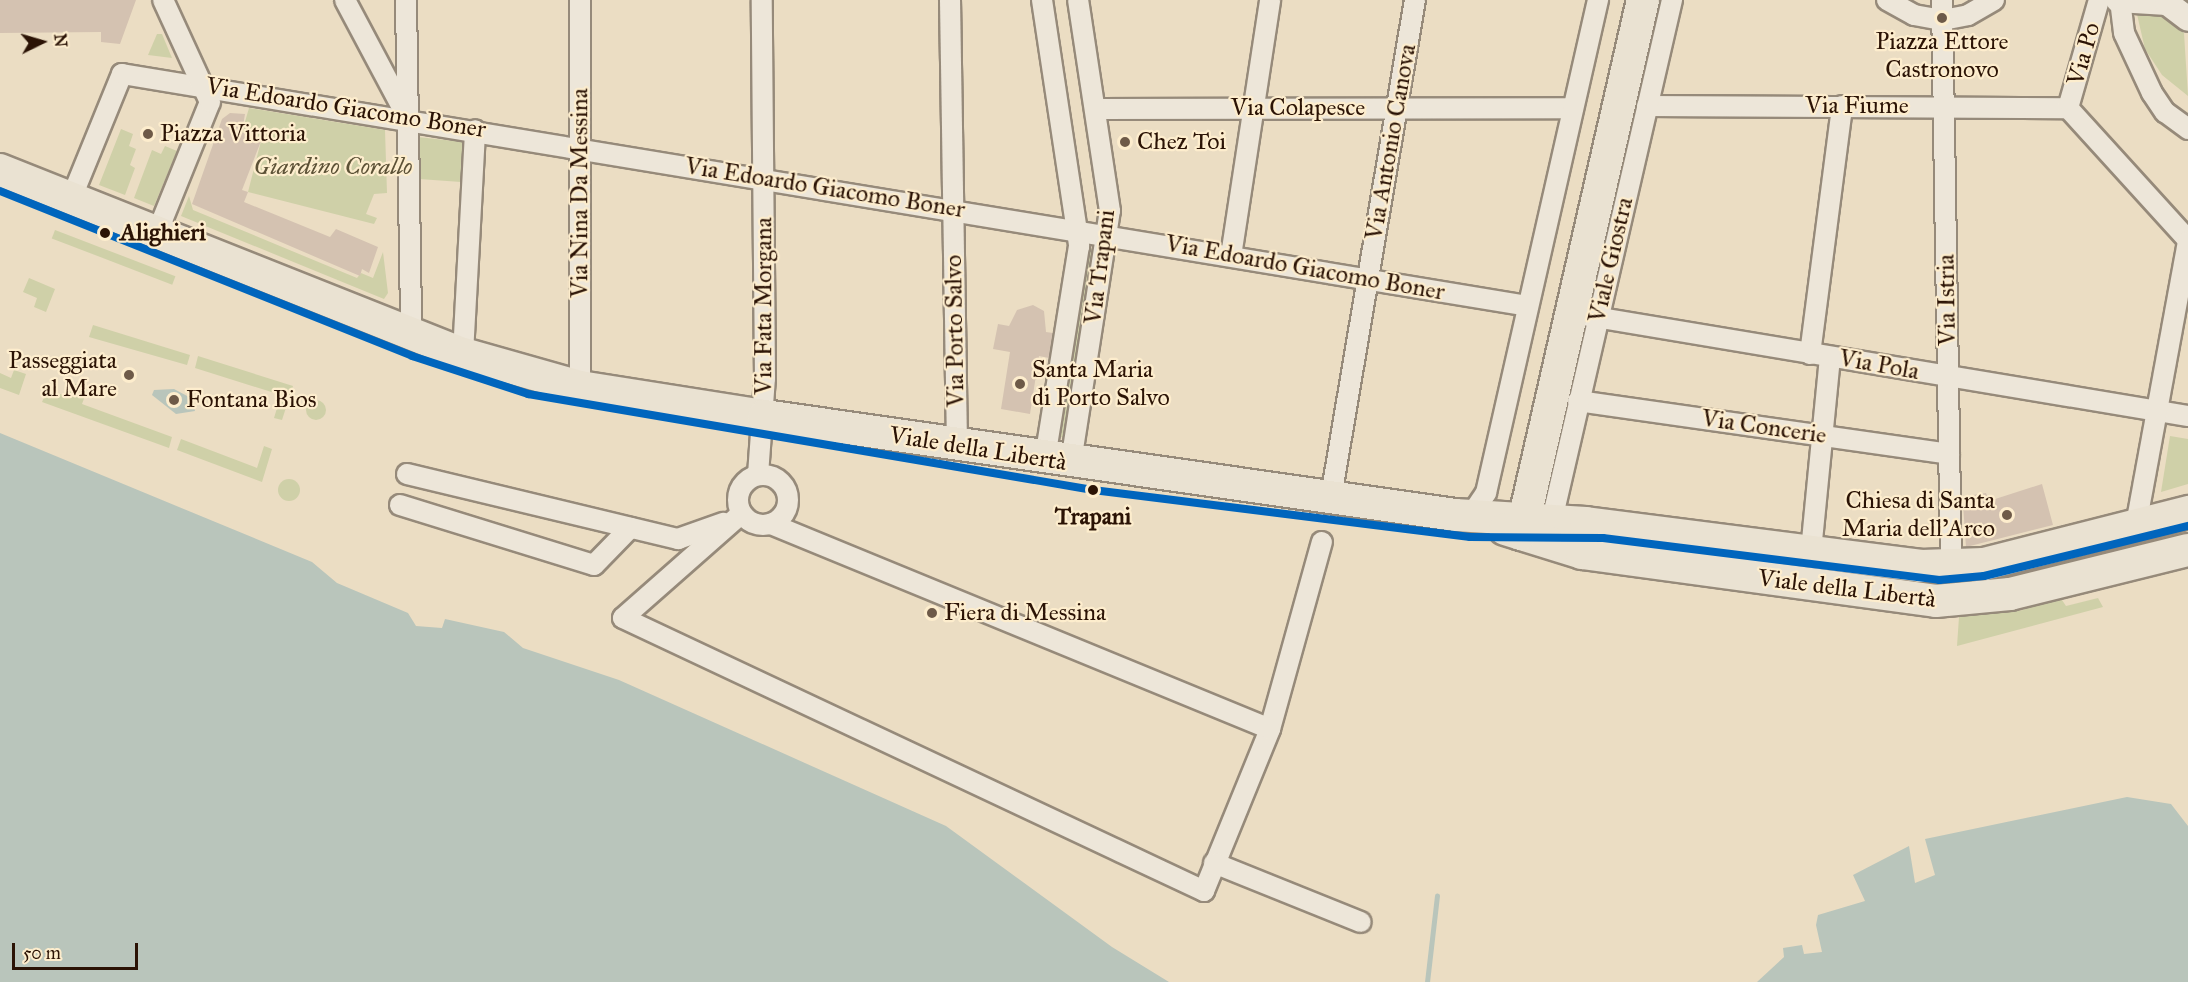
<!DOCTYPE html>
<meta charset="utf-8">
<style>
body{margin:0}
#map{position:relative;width:2188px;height:982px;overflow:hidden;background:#ebddc3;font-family:"IM FELL Great Primer",serif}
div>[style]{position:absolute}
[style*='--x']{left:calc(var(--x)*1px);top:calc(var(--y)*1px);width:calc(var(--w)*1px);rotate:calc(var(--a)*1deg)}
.green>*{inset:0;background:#cfd0a8;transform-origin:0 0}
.round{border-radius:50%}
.water>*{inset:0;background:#b9c5bb}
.stream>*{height:5px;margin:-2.5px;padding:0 2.5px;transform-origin:2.5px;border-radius:2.5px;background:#b9c5bb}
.building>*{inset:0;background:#d4c2b1}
.roads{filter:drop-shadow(2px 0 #968a7a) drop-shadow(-2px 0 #968a7a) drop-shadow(0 2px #968a7a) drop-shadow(0 -2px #968a7a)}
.minor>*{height:20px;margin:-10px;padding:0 10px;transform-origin:10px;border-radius:10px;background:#ede6d9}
.minor>.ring{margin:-10px;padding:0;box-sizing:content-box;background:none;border:20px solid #ede6d9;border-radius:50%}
.tertiary>*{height:24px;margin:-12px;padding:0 12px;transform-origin:12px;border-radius:12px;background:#ede6d9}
.primary>*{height:32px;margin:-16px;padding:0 16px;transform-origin:16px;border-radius:16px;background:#eae2d2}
.tram-1>*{height:8px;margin:-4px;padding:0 4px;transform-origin:4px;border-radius:4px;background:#0065bd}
.dots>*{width:16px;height:16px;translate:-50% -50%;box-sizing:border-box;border:3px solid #fdedcd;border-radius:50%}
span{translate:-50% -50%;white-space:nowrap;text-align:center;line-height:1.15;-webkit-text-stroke:4.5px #fdedcd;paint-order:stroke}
.poi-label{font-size:24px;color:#2b1305}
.left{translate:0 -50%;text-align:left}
.right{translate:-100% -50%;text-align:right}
.street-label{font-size:24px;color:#2b1305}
.park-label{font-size:24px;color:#5c5136;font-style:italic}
.stop-label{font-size:24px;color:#2b1305;font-weight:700}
.north{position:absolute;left:12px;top:12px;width:60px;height:60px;-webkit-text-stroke:4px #fdedcd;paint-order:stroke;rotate:85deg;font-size:16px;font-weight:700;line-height:24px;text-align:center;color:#2b1305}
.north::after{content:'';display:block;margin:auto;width:21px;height:27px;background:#2b1305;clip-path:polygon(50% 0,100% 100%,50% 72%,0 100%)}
.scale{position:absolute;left:12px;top:943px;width:126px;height:27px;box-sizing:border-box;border:3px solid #2b1305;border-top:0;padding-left:8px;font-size:18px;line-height:21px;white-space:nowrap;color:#2b1305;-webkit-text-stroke:4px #fdedcd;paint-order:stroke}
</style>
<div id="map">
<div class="green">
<i style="clip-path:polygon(2136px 10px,2160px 12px,2184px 33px,2188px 96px,2162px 75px,2145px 49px)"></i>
<i style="clip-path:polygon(157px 34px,162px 34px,172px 58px,148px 55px)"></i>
<i style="clip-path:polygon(249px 108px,385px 130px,387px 193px,374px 194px,366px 214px,377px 218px,374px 224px,248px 192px,261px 141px,242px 132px)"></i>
<i style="clip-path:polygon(121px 129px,133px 134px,129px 146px,136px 149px,130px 165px,135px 168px,125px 195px,99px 185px)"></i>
<i style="clip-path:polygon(418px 137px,463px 142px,461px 182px,419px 179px)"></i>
<i style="clip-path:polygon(165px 146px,177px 151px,154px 206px,134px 198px,152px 150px,161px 154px)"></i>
<i style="clip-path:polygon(189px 196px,193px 210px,357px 278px,361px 273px,373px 278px,383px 252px,388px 293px,384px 299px,181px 216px)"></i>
<i style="left:55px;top:230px;width:129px;height:9px;rotate:21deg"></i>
<i style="left:1089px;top:248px;width:6px;height:191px;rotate:9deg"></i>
<i style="clip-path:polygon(29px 278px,55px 289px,46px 312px,34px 307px,37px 298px,23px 292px)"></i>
<i style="clip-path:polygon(93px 325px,190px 355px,187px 365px,89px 337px)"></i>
<i style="clip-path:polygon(198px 356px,293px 386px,282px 420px,274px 418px,281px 395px,195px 368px)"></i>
<i style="clip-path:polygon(14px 370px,26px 374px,19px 395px,0 388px,0 373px,11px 378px)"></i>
<i style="clip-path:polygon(73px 383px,88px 388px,82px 404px,172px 437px,169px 448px,42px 402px,47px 391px,68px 396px)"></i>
<i class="round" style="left:306px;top:400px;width:20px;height:20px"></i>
<i style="clip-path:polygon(2170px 436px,2188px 439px,2188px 484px,2161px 492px)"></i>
<i style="clip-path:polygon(181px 439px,257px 468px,264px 446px,272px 449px,262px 482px,177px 450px)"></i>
<i class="round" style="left:278px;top:479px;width:22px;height:22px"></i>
<i style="clip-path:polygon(2060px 597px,2066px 606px,2098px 598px,2103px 607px,1957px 646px,1959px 617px,2024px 610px,2027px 600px)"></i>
</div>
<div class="water">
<i style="clip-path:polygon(174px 389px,191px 398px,195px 411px,176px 414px,152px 395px,154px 390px)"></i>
<i style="clip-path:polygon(0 433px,312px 562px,337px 583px,408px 613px,416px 626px,442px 628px,445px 619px,504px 632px,523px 648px,619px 680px,946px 826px,1112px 947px,1169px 982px,0 982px)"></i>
<i style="clip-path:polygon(2127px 797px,2171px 804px,2188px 826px,2188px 982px,1757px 982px,1784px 957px,1783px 948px,1802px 945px,1804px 954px,1822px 952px,1816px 925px,1818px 915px,1865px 901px,1853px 875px,1909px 846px,1915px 883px,1935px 875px,1925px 839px)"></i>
</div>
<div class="stream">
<i style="--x:1427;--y:982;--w:87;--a:-83.4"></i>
</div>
<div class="building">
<i style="clip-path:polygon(0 0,136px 0,120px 44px,101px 42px,101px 32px,0 33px)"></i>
<i style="clip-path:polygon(230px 113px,245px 114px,242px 132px,261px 141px,242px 190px,248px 192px,244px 202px,330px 237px,336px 229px,378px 247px,369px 273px,362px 269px,360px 276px,192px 204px,222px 119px)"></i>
<i style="clip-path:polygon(1033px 305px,1044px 311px,1046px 332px,1053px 333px,1049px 358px,1039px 356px,1030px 414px,1001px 409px,1010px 352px,993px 349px,998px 324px,1009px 326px,1017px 310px)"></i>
<i style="clip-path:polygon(2042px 484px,2053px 525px,1966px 547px,1963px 504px,1974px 505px,1973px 495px,1986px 493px,1989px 501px)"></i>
</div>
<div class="roads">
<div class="minor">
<i style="--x:345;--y:0;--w:128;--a:62"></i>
<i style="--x:406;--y:0;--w:336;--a:89.1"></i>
<i style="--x:580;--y:0;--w:387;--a:90"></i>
<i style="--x:950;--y:0;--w:446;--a:89.1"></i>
<i style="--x:1042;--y:0;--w:249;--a:81.4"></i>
<i style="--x:1079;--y:246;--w:216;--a:99.1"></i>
<i style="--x:1887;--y:0;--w:31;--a:29"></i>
<i style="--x:1914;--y:15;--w:29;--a:10"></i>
<i style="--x:1943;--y:20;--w:25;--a:-11"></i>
<i style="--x:1968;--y:15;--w:30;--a:-30"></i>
<i style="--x:1942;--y:0;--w:568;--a:89.09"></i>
<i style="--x:2120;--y:0;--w:33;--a:83"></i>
<i style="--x:2124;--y:33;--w:66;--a:65"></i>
<i style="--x:2152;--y:93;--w:23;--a:56"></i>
<i style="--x:2165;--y:112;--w:29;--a:36"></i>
<i style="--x:1647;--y:106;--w:421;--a:0.3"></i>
<i style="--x:2068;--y:108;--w:178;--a:47.7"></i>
<i style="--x:2068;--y:108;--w:112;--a:-74"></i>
<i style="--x:1095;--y:109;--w:478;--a:-0.1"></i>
<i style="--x:71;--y:199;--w:135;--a:-67.8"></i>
<i style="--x:122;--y:74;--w:1425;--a:9.37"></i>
<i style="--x:157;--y:233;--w:141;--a:-68"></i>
<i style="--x:210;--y:102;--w:112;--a:-114.7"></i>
<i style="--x:1231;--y:256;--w:259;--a:-81.3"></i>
<i style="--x:1571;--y:313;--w:626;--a:9.48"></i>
<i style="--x:463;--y:354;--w:224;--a:-86.9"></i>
<i style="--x:1810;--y:354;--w:250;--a:-82.6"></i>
<i style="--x:1578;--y:401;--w:375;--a:8.1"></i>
<i style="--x:1071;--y:462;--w:254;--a:-81.2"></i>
<i style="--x:1110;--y:211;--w:213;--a:-98.6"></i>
<i style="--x:407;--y:474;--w:279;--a:13.5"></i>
<i style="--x:678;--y:539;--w:48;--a:-19.6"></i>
<i class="ring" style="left:738px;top:475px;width:30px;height:30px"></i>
<i style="--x:758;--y:475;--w:97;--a:-85.9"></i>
<i style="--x:765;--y:378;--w:378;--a:-90.5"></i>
<i style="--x:1331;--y:497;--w:504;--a:-80.41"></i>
<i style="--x:400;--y:505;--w:203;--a:17.2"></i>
<i style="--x:594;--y:565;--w:52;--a:-45.8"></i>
<i style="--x:741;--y:514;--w:157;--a:138.6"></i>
<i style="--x:623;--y:618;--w:642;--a:25.17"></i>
<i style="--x:1204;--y:891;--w:175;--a:-67.8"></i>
<i style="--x:1270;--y:729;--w:194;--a:-74.5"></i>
<i style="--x:1471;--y:515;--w:27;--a:-56"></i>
<i style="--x:1486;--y:493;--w:506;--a:-77.2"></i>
<i style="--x:1552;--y:520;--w:534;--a:-77.01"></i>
<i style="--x:771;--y:524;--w:539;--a:22.33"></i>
<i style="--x:2136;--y:525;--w:288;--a:-79.6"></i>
<i style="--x:1811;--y:551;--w:195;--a:-84.4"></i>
<i style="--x:1214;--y:863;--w:158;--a:21.9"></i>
</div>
<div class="tertiary">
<i style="--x:2118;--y:0;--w:49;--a:3.5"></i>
<i style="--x:2167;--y:3;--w:26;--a:37"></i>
</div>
<div class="primary">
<i style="--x:0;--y:170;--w:498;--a:21.7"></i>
<i style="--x:463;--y:354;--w:122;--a:15.8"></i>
<i style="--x:580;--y:387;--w:186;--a:9"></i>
<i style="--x:764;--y:416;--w:698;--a:8.15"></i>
<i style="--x:1455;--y:515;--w:131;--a:3.5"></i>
<i style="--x:1586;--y:523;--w:338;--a:7.3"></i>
<i style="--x:1921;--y:566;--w:63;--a:-1.8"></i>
<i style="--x:1984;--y:564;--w:211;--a:-14.3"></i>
<i style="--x:1505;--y:529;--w:81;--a:17.3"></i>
<i style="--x:1582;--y:553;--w:357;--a:7.7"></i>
<i style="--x:1936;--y:601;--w:74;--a:-5.4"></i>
<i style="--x:2010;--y:594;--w:183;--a:-13.9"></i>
<i style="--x:1521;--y:534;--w:548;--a:-77.13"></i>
</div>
</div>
<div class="tram-1">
<i style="--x:0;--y:191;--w:444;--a:21.8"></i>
<i style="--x:412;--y:356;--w:122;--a:18.1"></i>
<i style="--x:528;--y:394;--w:573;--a:9.64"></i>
<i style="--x:1093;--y:490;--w:380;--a:7.1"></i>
<i style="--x:1470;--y:537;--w:133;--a:0.4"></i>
<i style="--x:1603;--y:538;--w:339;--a:7.1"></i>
<i style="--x:1939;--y:580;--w:45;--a:-5.1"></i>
<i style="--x:1984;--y:576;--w:210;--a:-13.8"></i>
</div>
<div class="dots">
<i style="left:1942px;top:18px;background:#6e5a48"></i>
<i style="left:148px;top:134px;background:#6e5a48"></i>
<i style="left:1125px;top:142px;background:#6e5a48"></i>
<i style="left:105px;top:233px;background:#2b1305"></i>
<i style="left:129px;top:375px;background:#6e5a48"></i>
<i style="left:1020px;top:384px;background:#6e5a48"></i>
<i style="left:174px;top:400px;background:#6e5a48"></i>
<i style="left:1093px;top:490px;background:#2b1305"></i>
<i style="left:2007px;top:515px;background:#6e5a48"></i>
<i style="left:932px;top:613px;background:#6e5a48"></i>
</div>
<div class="poi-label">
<span style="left:1942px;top:56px">Piazza Ettore<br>Castronovo</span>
<span class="left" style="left:160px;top:134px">Piazza Vittoria</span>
<span class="left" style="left:1137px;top:142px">Chez Toi</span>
<span class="right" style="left:117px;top:375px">Passeggiata<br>al Mare</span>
<span class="left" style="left:1032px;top:384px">Santa Maria<br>di Porto Salvo</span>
<span class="left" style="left:186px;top:400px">Fontana Bios</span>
<span class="right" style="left:1995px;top:515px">Chiesa di Santa<br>Maria dell'Arco</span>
<span class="left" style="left:944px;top:613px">Fiera di Messina</span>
</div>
<div class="street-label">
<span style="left:2084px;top:54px;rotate:-74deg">Via Po</span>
<span style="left:1857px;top:106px">Via Fiume</span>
<span style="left:346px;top:108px;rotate:9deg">Via Edoardo Giacomo Boner</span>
<span style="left:1298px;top:108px">Via Colapesce</span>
<span style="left:1391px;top:142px;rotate:-80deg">Via Antonio Canova</span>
<span style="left:825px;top:188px;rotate:9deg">Via Edoardo Giacomo Boner</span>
<span style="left:580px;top:193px;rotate:-90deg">Via Nina Da Messina</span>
<span style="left:1611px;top:260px;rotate:-77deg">Viale Giostra</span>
<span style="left:1100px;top:267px;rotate:-83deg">Via Trapani</span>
<span style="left:1305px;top:268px;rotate:10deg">Via Edoardo Giacomo Boner</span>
<span style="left:1947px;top:300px;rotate:-91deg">Via Istria</span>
<span style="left:764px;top:306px;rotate:-90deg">Via Fata Morgana</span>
<span style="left:955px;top:331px;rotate:-91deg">Via Porto Salvo</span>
<span style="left:1879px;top:365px;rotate:10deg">Via Pola</span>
<span style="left:1764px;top:427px;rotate:8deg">Via Concerie</span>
<span style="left:978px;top:449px;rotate:9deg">Viale della Libertà</span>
<span style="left:1847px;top:589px;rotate:7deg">Viale della Libertà</span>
</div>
<div class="park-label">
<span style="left:333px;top:167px">Giardino Corallo</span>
</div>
<div class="stop-label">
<span class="left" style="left:120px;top:233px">Alighieri</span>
<span style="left:1093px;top:517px">Trapani</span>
</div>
<div class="north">N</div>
<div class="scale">50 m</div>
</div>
